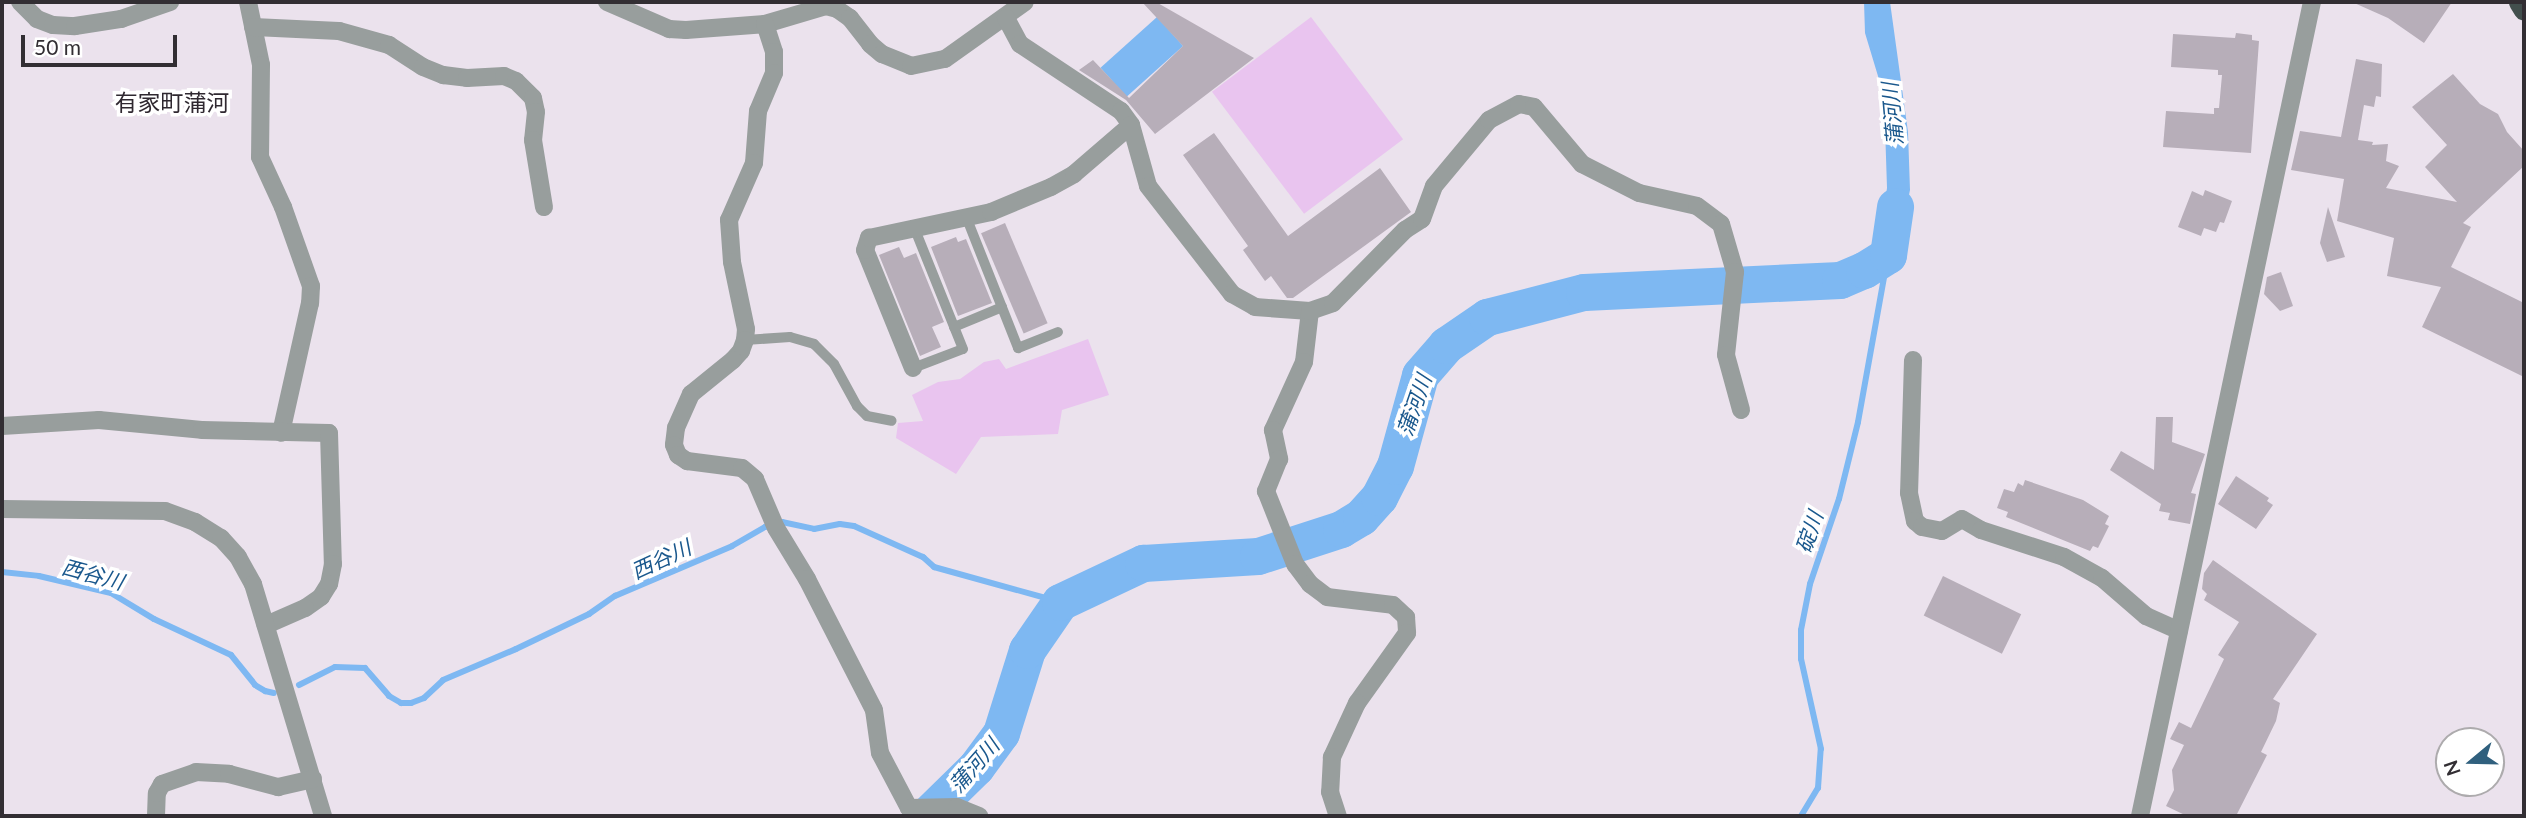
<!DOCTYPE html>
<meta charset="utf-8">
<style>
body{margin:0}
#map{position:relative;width:2526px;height:818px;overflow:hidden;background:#ebe2ed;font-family:Lato,"Noto Sans JP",sans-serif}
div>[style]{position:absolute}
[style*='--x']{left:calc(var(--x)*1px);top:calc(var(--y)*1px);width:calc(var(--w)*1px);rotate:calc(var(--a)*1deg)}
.green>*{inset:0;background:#e9c4ef;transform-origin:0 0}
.water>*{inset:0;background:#7eb8f2;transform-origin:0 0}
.stream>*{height:6px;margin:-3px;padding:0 3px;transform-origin:3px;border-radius:3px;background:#7eb8f2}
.river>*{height:37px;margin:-18.5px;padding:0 18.5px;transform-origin:18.5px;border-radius:18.5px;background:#7eb8f2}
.building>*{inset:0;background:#b7aeb9;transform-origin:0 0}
.lane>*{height:10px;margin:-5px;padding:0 5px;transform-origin:5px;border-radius:5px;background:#989e9d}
.street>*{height:18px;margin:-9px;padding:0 9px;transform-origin:9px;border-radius:9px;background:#989e9d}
.highway>*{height:21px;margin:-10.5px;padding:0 10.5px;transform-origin:10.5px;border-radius:10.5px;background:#424f4d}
span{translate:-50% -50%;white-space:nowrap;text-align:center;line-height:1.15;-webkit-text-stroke:7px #fff;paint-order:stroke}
.water-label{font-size:21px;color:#1a588d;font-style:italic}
.quarter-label{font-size:23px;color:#2f2830}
.frame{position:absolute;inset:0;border:4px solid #322e33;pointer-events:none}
.north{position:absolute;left:2435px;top:727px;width:70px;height:70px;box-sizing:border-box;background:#fff;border:2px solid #adabad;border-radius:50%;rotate:251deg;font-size:19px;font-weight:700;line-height:28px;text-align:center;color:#322e33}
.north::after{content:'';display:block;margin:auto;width:24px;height:32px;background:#30607e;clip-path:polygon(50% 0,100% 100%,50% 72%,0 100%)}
.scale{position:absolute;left:21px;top:35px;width:156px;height:32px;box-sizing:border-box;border:4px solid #322e33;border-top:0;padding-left:9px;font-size:21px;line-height:24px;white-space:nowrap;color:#322e33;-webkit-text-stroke:5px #fff;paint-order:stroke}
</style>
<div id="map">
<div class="green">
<i style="left:1311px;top:17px;width:153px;height:124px;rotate:53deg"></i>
<i style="clip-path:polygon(1088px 339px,1109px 395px,1062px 410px,1058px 434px,981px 437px,956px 474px,896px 438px,898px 423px,923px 421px,912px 395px,938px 382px,960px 379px,984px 362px,999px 359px,1006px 369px)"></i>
</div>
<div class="water">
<i style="clip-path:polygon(1864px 2px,1890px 2px,1908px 132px,1910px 190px,1900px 239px,1888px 255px,1881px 230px,1887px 188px,1884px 96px,1865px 33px)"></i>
<i style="left:1157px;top:17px;width:39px;height:76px;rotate:48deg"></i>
</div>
<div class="stream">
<i style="--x:2;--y:572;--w:37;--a:6"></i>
<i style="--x:39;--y:576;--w:74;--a:13.3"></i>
<i style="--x:111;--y:593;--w:50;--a:31.2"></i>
<i style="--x:154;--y:619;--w:85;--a:25.1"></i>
<i style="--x:231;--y:655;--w:38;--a:51"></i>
<i style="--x:255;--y:685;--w:12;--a:31"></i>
<i style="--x:265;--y:691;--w:9;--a:13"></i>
<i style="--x:299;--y:685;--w:40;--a:-26.6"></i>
<i style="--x:335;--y:667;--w:30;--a:2"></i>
<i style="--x:365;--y:668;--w:37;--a:49"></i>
<i style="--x:389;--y:696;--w:14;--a:30"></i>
<i style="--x:401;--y:703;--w:10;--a:0"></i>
<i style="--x:411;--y:703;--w:14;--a:-21"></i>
<i style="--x:424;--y:698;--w:26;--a:-43"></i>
<i style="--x:443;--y:680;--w:79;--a:-23"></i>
<i style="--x:516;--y:649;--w:81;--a:-25.6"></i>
<i style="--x:589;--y:614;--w:32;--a:-35"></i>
<i style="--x:615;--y:596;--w:127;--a:-23.1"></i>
<i style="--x:732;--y:546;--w:38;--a:-30"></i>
<i style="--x:765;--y:527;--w:18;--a:-16"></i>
<i style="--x:782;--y:522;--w:33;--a:12"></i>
<i style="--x:814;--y:529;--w:26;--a:-11"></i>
<i style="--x:840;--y:524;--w:14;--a:8"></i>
<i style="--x:854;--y:526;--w:76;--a:24.2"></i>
<i style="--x:923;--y:557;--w:15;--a:42"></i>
<i style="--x:934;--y:567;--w:131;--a:15.5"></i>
<i style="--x:1801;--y:816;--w:33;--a:-59"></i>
<i style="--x:1818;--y:788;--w:39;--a:-86"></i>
<i style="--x:1821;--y:749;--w:92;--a:-102.5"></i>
<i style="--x:1801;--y:659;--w:29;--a:-90"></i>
<i style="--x:1801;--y:630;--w:47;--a:-78.9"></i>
<i style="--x:1810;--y:584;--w:90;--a:-71.2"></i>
<i style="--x:1839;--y:499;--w:79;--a:-76.1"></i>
<i style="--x:1858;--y:422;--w:170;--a:-79.8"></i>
</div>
<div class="river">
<i style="--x:926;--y:816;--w:70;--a:-44.4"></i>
<i style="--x:976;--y:767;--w:42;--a:-53.7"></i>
<i style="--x:1001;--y:733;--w:87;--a:-72.6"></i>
<i style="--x:1027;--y:650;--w:58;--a:-55.5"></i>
<i style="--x:1060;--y:602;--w:92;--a:-25.2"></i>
<i style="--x:1143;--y:563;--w:115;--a:-3.5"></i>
<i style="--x:1258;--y:556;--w:87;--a:-18"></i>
<i style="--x:1341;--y:529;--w:23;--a:-31"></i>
<i style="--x:1361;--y:517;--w:27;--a:-48"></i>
<i style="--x:1379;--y:497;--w:35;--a:-63"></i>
<i style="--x:1395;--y:466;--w:94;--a:-74.6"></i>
<i style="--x:1420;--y:375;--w:40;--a:-49"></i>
<i style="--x:1446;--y:345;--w:50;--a:-34.3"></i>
<i style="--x:1487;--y:317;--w:100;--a:-14.5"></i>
<i style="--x:1584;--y:292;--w:256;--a:-2.7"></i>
<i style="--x:1840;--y:280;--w:26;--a:-23"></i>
<i style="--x:1864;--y:270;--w:28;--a:-32"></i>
<i style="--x:1888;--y:255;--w:49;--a:-81.7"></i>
</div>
<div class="building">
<i style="clip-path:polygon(1142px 2px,1156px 2px,1254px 58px,1155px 134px,1126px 100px,1079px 70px,1093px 60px,1129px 98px,1183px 46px)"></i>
<i style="clip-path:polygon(2352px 2px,2452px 2px,2424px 43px,2388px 18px)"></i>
<i style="clip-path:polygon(2236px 33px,2252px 35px,2252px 40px,2259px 41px,2251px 153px,2163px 147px,2166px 111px,2214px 114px,2214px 108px,2219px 108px,2222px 75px,2218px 75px,2218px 70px,2171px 67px,2173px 34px,2235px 38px)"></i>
<i style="clip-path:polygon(2356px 59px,2382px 64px,2381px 97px,2376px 96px,2374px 107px,2364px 105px,2358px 140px,2373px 142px,2372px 145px,2388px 144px,2386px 161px,2399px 166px,2386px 188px,2457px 202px,2425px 167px,2447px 145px,2412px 107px,2453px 74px,2480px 104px,2498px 114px,2507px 132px,2524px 151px,2524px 166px,2463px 223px,2471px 227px,2451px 267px,2524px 303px,2524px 377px,2422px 327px,2441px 287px,2387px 276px,2394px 238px,2337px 221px,2344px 179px,2291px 170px,2300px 131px,2341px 137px)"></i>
<i style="clip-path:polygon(1214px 133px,1288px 236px,1380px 168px,1411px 212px,1293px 298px,1287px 298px,1271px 276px,1265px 281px,1243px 250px,1248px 246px,1183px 155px)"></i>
<i style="clip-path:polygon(2205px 190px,2232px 201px,2224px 223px,2220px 222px,2216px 232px,2204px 228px,2201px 236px,2178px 227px,2192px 191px,2203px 196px)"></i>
<i style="clip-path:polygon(2328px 207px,2345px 257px,2327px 262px,2320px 243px)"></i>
<i style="left:1005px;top:223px;width:109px;height:26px;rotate:67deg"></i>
<i style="clip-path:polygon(956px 237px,958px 242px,966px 239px,992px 303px,958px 316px,931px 247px)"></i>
<i style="clip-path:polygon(899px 247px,904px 258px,916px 253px,944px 322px,932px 327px,941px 347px,920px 356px,879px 255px)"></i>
<i style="clip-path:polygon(2281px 272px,2293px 306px,2280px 311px,2264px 294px,2267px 277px)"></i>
<i style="clip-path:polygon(2156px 417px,2173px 417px,2172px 442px,2205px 454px,2191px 493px,2196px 494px,2190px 524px,2168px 520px,2170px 513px,2159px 511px,2161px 504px,2110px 470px,2121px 451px,2154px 470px)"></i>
<i style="clip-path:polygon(2236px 476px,2269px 498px,2267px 501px,2273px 505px,2256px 529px,2218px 504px)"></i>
<i style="clip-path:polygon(2025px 480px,2083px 500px,2109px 516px,2105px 524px,2109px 526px,2098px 548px,2093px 546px,2090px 551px,2006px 517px,2008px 512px,1997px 508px,2004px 489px,2014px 492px,2018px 483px,2023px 486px)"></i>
<i style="clip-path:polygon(2213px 560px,2317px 634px,2273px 699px,2280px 703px,2276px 721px,2261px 752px,2267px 755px,2236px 816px,2187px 816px,2166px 806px,2174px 790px,2172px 770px,2184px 745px,2170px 739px,2179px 722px,2191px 728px,2224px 659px,2218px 655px,2239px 622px,2204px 600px,2207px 594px,2202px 589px,2204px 573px)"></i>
<i style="left:1943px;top:576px;width:87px;height:44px;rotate:26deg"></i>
</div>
<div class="lane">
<i style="--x:967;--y:219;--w:139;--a:68.4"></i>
<i style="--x:1018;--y:348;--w:43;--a:-21.8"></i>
<i style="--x:954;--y:327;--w:52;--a:-22.6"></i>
<i style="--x:745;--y:340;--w:45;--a:-3.8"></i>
<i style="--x:790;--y:337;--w:25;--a:16"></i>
<i style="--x:814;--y:344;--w:28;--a:45"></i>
<i style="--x:834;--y:364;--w:48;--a:61.3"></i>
<i style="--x:857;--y:406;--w:14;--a:45"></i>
<i style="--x:867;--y:416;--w:25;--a:11"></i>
<i style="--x:913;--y:368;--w:53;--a:-20.8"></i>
<i style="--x:963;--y:349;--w:131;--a:-111.9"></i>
</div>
<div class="street">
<i style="--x:20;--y:2;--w:24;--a:45"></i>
<i style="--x:37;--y:19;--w:17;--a:21"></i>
<i style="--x:53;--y:25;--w:22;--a:3"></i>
<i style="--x:75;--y:26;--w:47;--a:-8.7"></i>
<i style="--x:121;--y:19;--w:52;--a:-19.1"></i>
<i style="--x:248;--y:2;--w:64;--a:78.3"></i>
<i style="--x:261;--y:65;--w:92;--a:90.6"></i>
<i style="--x:260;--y:157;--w:55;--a:65.3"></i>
<i style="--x:283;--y:207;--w:84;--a:70.5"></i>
<i style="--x:311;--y:286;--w:17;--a:93"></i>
<i style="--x:310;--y:303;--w:133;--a:102.6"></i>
<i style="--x:607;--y:2;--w:68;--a:23.5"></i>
<i style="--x:669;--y:29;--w:17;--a:3"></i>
<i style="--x:686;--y:30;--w:79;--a:-4.3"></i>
<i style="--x:765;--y:24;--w:64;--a:-16.4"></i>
<i style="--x:826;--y:6;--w:11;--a:15"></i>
<i style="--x:837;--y:9;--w:16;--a:35"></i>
<i style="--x:850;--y:18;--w:33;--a:52"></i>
<i style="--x:870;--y:44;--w:16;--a:40"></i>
<i style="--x:882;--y:54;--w:31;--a:22"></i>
<i style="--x:911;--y:66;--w:35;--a:-12"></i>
<i style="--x:945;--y:59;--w:98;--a:-35.5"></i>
<i style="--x:1006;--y:18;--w:30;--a:62"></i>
<i style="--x:1020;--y:44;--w:121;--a:33.6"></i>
<i style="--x:1121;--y:111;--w:17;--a:54"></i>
<i style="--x:1131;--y:125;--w:63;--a:74.4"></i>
<i style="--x:1148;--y:186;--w:137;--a:52.1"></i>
<i style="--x:1232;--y:294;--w:26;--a:29"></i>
<i style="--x:1255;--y:307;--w:55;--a:4.2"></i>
<i style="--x:1310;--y:311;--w:51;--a:96.7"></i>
<i style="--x:1304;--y:362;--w:75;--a:114.5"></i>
<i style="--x:1273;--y:430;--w:30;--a:78"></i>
<i style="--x:1279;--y:459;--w:35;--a:112"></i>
<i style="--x:1266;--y:491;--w:79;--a:68.3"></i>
<i style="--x:1295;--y:564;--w:25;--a:53"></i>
<i style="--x:1310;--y:584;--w:21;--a:37"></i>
<i style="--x:1327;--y:597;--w:66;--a:6.9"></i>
<i style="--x:1393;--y:605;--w:18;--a:43"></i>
<i style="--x:1406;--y:617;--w:16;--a:86"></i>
<i style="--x:1407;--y:633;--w:86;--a:125.5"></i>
<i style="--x:1357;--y:703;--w:60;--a:114.8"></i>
<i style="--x:1332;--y:757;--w:35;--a:93"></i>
<i style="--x:1330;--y:792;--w:25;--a:72"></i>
<i style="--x:765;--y:24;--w:29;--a:72"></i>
<i style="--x:774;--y:52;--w:21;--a:90"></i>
<i style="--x:774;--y:73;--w:41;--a:112.8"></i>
<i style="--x:758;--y:111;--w:52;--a:94.4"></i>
<i style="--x:754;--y:163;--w:62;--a:113.7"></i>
<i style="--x:729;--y:220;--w:42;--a:85.9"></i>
<i style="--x:732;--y:262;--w:68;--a:78.2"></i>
<i style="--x:746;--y:329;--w:11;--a:95"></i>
<i style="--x:745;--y:340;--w:12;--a:110"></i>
<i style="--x:741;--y:351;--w:12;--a:132"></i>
<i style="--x:733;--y:360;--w:54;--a:141"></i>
<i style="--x:691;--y:394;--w:37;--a:114"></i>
<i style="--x:676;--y:428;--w:17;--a:97"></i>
<i style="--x:674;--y:445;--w:11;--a:68"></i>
<i style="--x:678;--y:455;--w:11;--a:34"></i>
<i style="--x:687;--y:461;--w:55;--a:7.3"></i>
<i style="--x:742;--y:468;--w:17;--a:40"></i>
<i style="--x:755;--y:479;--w:53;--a:66.8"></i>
<i style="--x:776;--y:528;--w:60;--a:58.7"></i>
<i style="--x:807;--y:579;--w:147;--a:62.9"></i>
<i style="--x:874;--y:710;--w:43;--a:82.1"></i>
<i style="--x:880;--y:753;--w:62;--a:62.2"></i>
<i style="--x:909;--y:808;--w:48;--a:-1.2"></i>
<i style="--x:957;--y:807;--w:24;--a:22"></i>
<i style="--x:253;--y:27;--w:86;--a:2.7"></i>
<i style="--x:339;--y:31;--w:52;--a:15.6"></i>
<i style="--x:389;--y:45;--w:40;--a:32.9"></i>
<i style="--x:423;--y:67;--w:22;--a:22"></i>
<i style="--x:443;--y:75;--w:24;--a:7"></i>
<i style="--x:467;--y:78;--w:37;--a:-3"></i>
<i style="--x:504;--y:76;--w:13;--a:23"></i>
<i style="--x:516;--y:81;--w:24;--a:45"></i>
<i style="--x:533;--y:98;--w:14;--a:78"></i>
<i style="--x:536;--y:112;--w:28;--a:96"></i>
<i style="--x:533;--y:140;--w:68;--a:80.7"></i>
<i style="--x:1310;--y:311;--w:24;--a:-19"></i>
<i style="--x:1333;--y:303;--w:103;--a:-45.4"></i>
<i style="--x:1405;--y:230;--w:20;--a:-33"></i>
<i style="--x:1422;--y:219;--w:35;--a:-70"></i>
<i style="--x:1434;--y:186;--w:86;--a:-50.2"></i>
<i style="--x:1489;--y:120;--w:34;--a:-28"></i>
<i style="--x:1519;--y:104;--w:15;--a:11"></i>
<i style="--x:1534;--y:107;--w:75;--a:49.9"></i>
<i style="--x:1582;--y:164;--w:64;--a:27"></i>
<i style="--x:1639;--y:193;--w:59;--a:12.6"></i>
<i style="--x:1697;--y:206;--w:30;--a:37"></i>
<i style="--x:1721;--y:224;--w:50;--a:73.7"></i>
<i style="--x:1735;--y:272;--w:83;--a:96.2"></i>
<i style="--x:1726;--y:355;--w:57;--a:74.7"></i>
<i style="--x:1913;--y:360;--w:133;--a:91.7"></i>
<i style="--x:1909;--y:493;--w:29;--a:78"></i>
<i style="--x:1915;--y:521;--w:9;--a:41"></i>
<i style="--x:1922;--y:527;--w:20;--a:11"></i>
<i style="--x:1942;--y:531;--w:23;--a:-31"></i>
<i style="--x:1962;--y:519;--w:22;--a:30"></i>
<i style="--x:1981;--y:530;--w:87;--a:18"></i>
<i style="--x:2064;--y:557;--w:43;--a:28.9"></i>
<i style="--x:2102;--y:578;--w:58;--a:40.8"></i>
<i style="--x:2146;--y:616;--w:36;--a:24"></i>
<i style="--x:913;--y:368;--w:127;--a:-112.1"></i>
<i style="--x:865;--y:250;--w:13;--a:-72"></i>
<i style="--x:869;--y:238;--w:125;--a:-12"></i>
<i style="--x:991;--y:212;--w:65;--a:-22.6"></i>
<i style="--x:1051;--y:187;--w:26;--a:-29"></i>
<i style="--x:1074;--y:174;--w:75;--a:-40.7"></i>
<i style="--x:2;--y:426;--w:97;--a:-3.5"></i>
<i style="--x:99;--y:420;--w:103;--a:5.5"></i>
<i style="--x:202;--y:430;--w:127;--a:1.4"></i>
<i style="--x:329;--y:433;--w:131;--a:88.3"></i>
<i style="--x:333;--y:564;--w:20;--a:101"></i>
<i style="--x:329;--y:584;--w:15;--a:122"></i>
<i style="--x:321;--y:597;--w:19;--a:145"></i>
<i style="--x:305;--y:608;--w:43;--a:156.4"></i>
<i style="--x:2;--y:509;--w:163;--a:0.7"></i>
<i style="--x:165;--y:511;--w:32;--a:20"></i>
<i style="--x:195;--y:522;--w:31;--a:32"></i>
<i style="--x:221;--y:538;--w:25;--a:48"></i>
<i style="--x:238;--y:557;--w:31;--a:61"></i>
<i style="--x:253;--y:584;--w:242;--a:73.2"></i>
<i style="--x:156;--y:816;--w:23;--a:-88"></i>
<i style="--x:157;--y:793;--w:10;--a:-61"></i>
<i style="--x:162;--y:784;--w:36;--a:-19"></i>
<i style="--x:196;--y:772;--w:33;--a:3"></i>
<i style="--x:229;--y:774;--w:51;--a:14.9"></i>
<i style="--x:278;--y:787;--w:36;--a:-13"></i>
<i style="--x:2140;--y:816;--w:832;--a:-78.07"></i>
</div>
<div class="highway">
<i style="--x:2519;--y:2;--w:9;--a:58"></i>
</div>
<div class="water-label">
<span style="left:1892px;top:114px;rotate:-95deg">蒲河川</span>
<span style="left:1414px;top:405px;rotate:-71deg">蒲河川</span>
<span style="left:1809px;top:532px;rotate:-71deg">碇川</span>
<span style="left:661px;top:559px;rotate:-25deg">西谷川</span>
<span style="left:93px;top:574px;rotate:15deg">西谷川</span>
<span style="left:974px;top:765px;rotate:-49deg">蒲河川</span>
</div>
<div class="quarter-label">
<span style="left:172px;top:102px">有家町蒲河</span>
</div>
<div class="frame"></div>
<div class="north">N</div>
<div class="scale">50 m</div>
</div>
